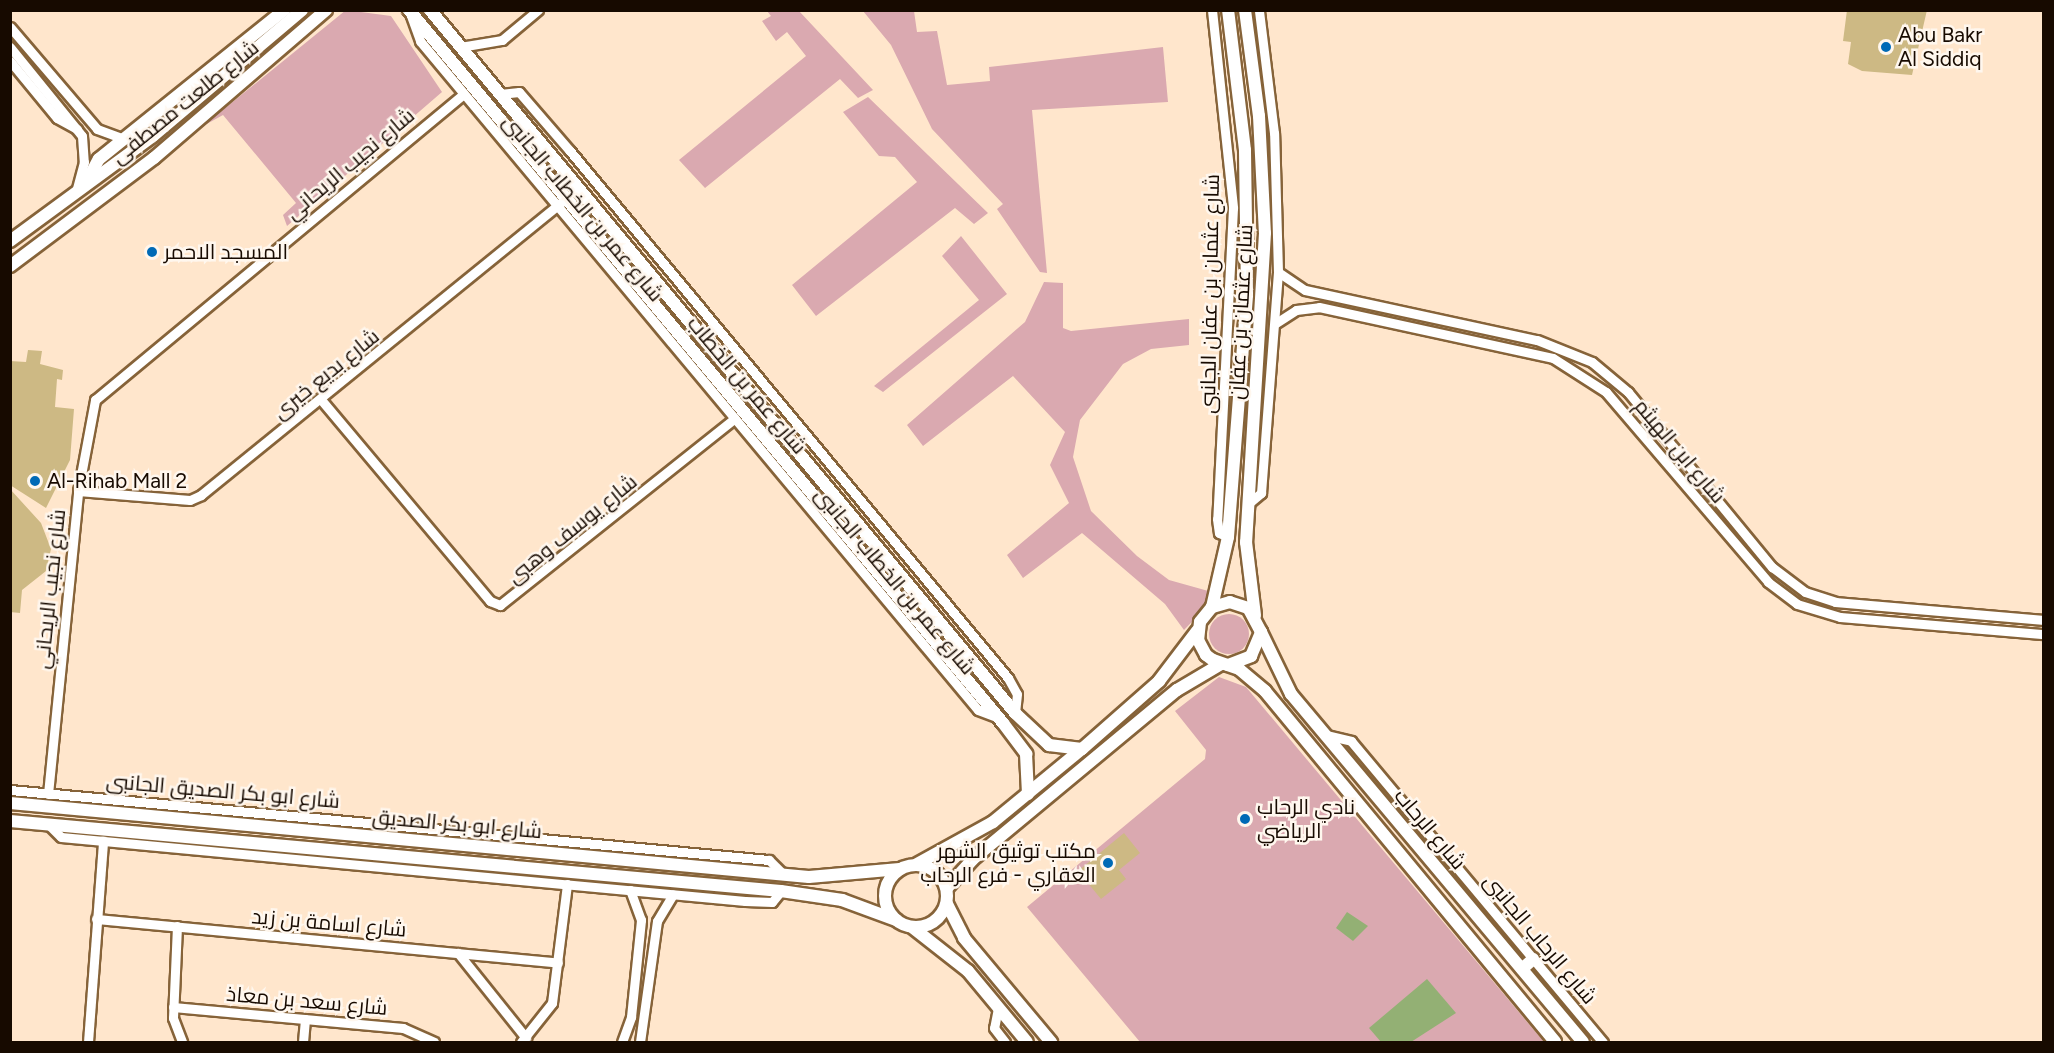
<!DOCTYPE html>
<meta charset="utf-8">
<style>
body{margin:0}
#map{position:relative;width:2054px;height:1053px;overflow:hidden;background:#ffe6cc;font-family:Figtree,Cairo,sans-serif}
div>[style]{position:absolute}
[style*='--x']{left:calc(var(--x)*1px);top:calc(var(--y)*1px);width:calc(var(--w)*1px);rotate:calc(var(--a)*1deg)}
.green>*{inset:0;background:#daa9b0}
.round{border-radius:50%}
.water>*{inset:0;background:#93b074}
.building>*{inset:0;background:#cdb984}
.roads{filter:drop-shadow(2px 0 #866339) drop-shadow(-2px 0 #866339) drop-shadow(0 2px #866339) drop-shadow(0 -2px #866339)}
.minor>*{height:9px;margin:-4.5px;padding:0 4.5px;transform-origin:4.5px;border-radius:4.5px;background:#fff}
.tertiary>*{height:12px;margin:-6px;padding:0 6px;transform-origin:6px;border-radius:6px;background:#fff}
.tertiary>.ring{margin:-6px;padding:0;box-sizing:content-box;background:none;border:12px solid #fff;border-radius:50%}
.dots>*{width:16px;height:16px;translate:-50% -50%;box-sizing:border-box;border:3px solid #fff7ee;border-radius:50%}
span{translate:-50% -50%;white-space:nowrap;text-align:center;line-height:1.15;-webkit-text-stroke:5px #fff7ee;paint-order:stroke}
.poi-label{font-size:21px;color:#170a00}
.left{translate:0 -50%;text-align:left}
.right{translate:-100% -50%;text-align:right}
.street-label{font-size:21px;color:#170a00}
.frame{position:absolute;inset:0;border:12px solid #170a00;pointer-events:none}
</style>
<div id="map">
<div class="green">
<i style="clip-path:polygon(346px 10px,391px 16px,442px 92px,287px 226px,283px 215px,296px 203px,223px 115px,203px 126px)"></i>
<i style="clip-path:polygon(767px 11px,799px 11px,873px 90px,858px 98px,840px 79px,705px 188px,679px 160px,806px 56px,787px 32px,776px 41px,762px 21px,771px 16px)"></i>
<i style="clip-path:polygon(863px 11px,914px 11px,917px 32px,937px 31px,947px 85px,990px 81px,989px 67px,1163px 47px,1168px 102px,1032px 110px,1047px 273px,1040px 272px,997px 209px,1003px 204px,932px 129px,891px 45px)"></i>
<i style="clip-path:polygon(868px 97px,988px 213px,974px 224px,955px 208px,816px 316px,792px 285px,917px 182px,895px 157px,879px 156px,843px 112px)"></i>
<i style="clip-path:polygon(961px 236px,1007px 294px,883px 392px,874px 386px,979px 300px,942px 256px)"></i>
<i style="clip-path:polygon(1044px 282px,1063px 283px,1063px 328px,1071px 331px,1189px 319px,1189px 345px,1151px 349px,1123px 364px,1080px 420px,1073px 457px,1091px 511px,1137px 556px,1169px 580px,1219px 594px,1184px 630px,1165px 604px,1082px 533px,1023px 578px,1007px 555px,1069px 503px,1050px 465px,1065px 432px,1013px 376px,923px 446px,907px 425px,1025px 322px)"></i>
<i class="round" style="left:1209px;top:614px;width:40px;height:40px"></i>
<i style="clip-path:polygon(1219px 677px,1246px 687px,1544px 1042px,1140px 1042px,1027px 907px,1205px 759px,1206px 750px,1175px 711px)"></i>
</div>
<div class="water">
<i style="clip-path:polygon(1347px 912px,1368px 926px,1353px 941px,1336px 928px)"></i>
<i style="clip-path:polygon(1427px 979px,1456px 1013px,1411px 1042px,1381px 1042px,1369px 1028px)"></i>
</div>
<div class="building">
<i style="clip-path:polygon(1847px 10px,1927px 10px,1912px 75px,1862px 71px,1848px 64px,1851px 42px,1843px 41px)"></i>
<i style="clip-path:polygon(28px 350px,42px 351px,40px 364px,63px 370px,62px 380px,57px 379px,55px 407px,74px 409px,70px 460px,46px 508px,10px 485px,10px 361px,26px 362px)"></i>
<i style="clip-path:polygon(10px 489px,41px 523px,51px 549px,46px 571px,22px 590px,20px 613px,10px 612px)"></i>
<i style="clip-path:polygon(1124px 833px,1140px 853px,1119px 870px,1126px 879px,1101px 899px,1078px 871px)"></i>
</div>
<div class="roads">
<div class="minor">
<i style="--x:1212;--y:10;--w:199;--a:83.9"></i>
<i style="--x:1233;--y:208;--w:311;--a:92.9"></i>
<i style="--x:1217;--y:519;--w:14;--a:82"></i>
<i style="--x:1219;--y:533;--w:10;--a:24"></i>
<i style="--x:410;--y:13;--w:30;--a:70"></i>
<i style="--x:420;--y:41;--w:871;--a:50.17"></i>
<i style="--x:978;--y:710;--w:22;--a:21"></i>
<i style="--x:10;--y:27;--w:134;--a:49.5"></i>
<i style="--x:97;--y:129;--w:29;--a:20"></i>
<i style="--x:10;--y:47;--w:114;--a:51"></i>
<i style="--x:82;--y:136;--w:26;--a:86"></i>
<i style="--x:84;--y:162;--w:28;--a:105"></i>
<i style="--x:460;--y:47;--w:43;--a:-9.5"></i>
<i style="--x:502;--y:40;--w:47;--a:-39.8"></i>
<i style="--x:10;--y:61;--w:74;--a:50.5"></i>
<i style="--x:57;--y:118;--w:23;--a:29"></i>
<i style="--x:500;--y:94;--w:19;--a:-6"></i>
<i style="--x:519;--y:92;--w:78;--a:49.2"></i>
<i style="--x:570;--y:151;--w:685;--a:50.27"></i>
<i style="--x:1008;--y:678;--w:18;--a:61"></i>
<i style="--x:1017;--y:694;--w:19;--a:96"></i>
<i style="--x:1278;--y:272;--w:32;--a:34"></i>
<i style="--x:1305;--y:290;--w:237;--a:12.2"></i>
<i style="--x:1537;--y:340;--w:59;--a:21.8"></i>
<i style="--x:1592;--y:362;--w:47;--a:39.8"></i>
<i style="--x:1628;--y:392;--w:227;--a:50.6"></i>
<i style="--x:1772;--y:567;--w:41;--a:37.1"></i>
<i style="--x:1805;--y:592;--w:32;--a:18"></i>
<i style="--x:1835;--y:602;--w:210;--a:4.9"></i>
<i style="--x:1276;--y:323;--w:24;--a:-33"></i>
<i style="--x:1296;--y:310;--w:23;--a:-7"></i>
<i style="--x:1319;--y:307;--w:239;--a:12.3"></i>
<i style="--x:1553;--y:358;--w:63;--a:32.7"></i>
<i style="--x:1606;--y:392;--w:250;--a:49.5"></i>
<i style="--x:1768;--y:582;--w:36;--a:37"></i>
<i style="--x:1797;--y:604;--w:45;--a:16.8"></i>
<i style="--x:1840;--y:617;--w:205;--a:4.8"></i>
<i style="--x:323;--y:402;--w:260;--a:50"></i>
<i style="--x:490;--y:601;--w:11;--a:22"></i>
<i style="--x:500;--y:605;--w:300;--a:-38.5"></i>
<i style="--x:78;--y:491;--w:112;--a:4.6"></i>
<i style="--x:190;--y:500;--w:12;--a:-24"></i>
<i style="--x:201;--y:495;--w:465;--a:-39.1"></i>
<i style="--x:1249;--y:503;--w:16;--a:-40"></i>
<i style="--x:1261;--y:493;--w:222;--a:-85.6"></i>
<i style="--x:1278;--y:272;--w:139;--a:-91.6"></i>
<i style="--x:1274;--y:133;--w:124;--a:-97"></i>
<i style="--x:1326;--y:735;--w:26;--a:13"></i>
<i style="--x:1351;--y:741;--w:393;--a:50.1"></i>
<i style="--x:10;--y:790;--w:762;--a:5.27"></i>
<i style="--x:769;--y:860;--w:21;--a:45"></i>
<i style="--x:48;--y:794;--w:304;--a:-84.3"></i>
<i style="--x:78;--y:491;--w:93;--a:-79.4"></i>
<i style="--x:95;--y:400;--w:479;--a:-39.7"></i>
<i style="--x:48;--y:824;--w:18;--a:45"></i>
<i style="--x:61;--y:837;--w:687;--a:5.35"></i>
<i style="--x:745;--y:901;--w:27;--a:2"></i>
<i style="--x:772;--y:902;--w:14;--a:-51"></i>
<i style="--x:96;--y:919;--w:464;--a:5.4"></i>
<i style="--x:177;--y:926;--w:92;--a:92.5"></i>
<i style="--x:173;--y:1018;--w:26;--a:69"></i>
<i style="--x:458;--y:953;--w:109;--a:51.3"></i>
<i style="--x:173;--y:1007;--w:231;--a:5.2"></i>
<i style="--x:403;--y:1028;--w:34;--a:24"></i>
<i style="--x:998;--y:1008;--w:20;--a:101"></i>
<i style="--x:994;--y:1028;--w:18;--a:52"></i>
<i style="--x:88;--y:1042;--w:202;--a:-85.7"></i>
<i style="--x:303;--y:1042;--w:23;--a:-85"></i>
<i style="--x:521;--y:1042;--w:50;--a:-51.5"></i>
<i style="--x:552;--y:1003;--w:120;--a:-82.8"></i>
<i style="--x:622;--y:1042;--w:27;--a:-70"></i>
<i style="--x:631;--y:1017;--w:98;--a:-84.1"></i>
<i style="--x:641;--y:920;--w:32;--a:-110"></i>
<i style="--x:640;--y:1042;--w:122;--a:-82"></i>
<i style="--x:657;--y:921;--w:31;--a:-59"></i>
</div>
<div class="tertiary">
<i style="--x:409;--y:10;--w:928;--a:50.2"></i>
<i style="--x:1003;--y:723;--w:39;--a:53"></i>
<i style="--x:1026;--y:754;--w:40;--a:87.1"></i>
<i style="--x:430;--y:10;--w:915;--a:50.23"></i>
<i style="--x:1015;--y:713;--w:47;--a:43.3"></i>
<i style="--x:1049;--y:745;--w:33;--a:7"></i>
<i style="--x:1245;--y:10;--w:107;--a:82.5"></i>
<i style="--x:1259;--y:116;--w:117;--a:87.1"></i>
<i style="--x:1265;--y:233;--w:310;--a:93.5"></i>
<i style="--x:1246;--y:542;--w:74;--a:83"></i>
<i style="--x:86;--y:183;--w:27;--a:-62"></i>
<i style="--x:99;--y:159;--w:238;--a:-38.8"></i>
<i style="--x:10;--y:241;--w:177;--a:-36.3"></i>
<i style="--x:153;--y:136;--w:195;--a:-40.2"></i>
<i style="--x:10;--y:266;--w:180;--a:-36.9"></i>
<i style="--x:154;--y:158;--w:227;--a:-40.7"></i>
<i style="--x:1212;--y:607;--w:72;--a:-77.1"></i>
<i style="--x:1228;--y:537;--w:243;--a:-85.5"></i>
<i style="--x:1247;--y:295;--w:145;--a:-90.8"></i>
<i style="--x:1245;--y:150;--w:141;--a:-96.9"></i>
<i style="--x:1261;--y:632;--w:69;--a:64.2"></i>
<i style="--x:1291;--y:694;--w:454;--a:50"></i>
<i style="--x:1228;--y:665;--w:25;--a:-21"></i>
<i style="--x:1251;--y:656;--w:26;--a:-67"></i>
<i style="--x:1261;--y:632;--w:27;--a:-118"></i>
<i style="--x:1248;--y:608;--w:19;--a:-162"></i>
<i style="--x:1230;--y:602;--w:19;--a:164"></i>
<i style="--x:1212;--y:607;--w:19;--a:129"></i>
<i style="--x:1200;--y:622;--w:18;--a:96"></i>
<i style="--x:1198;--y:640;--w:17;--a:62"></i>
<i style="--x:1206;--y:655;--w:9;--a:36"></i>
<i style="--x:1213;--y:660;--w:28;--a:19"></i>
<i style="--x:1239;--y:669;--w:34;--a:40"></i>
<i style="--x:1265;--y:691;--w:455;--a:50.4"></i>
<i style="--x:10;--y:803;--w:802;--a:5.29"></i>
<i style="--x:809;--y:877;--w:91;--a:-5"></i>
<i style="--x:10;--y:821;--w:774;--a:5.19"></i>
<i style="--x:781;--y:891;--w:62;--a:8.4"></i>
<i style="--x:842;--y:900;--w:58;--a:20.3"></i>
<i style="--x:917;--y:864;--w:87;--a:-28.9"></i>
<i style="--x:993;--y:822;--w:115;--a:-39.4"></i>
<i style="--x:1082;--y:749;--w:103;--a:-41.4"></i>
<i style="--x:1159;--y:681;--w:63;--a:-52.8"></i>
<i class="ring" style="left:885px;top:865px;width:50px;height:50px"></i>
<i style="--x:947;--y:888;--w:38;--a:-48"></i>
<i style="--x:972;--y:860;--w:266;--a:-39.7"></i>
<i style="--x:1177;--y:690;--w:51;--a:-30.6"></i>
<i style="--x:947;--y:904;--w:38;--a:63"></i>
<i style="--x:964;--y:938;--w:136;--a:50.1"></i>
<i style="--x:912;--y:927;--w:71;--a:38.2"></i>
<i style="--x:968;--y:971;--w:92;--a:50.3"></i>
<i style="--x:1522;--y:969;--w:15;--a:-42"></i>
</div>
</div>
<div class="dots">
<i style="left:1886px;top:47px;background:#006ab6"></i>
<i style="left:152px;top:252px;background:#006ab6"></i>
<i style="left:35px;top:481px;background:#006ab6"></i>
<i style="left:1245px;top:819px;background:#006ab6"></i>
<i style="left:1108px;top:863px;background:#006ab6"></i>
</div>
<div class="poi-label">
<span class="left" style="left:1898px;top:47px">Abu Bakr<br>Al Siddiq</span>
<span class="left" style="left:164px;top:252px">المسجد الاحمر</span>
<span class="left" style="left:47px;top:481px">Al-Rihab Mall 2</span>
<span class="left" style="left:1257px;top:819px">نادي الرحاب<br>الرياضي</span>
<span class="right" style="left:1096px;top:863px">مكتب توثيق الشهر<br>العقاري - فرع الرحاب</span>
</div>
<div class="street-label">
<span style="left:185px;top:102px;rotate:-39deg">شارع طلعت مصطفى</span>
<span style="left:350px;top:164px;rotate:-40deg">شارع نجيب الريحاني</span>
<span style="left:583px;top:208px;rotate:50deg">شارع عمر بن الخطاب الجانبى</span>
<span style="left:1210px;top:294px;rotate:-89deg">شارع عثمان بن عفان الجانبى</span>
<span style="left:1241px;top:312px;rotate:-87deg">شارع عثمان بن عفان</span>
<span style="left:326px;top:374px;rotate:-39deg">شارع بديع خيرى</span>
<span style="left:747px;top:385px;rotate:50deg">شارع عمر بن الخطاب</span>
<span style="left:1680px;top:451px;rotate:50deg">شارع ابن الهيثم</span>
<span style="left:572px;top:529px;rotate:-39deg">شارع يوسف وهبى</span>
<span style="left:895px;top:581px;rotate:50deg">شارع عمر بن الخطاب الجانبى</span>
<span style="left:50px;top:589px;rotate:-84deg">شارع نجيب الريحاني</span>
<span style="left:223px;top:791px;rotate:5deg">شارع ابو بكر الصديق الجانبى</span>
<span style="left:457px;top:824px;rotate:5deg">شارع ابو بكر الصديق</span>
<span style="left:1430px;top:829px;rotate:50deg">شارع الرحاب</span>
<span style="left:329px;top:923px;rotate:5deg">شارع اسامة بن زيد</span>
<span style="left:1540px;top:939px;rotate:50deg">شارع الرحاب الجانبى</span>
<span style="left:307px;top:1001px;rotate:5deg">شارع سعد بن معاذ</span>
</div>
<div class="frame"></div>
</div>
